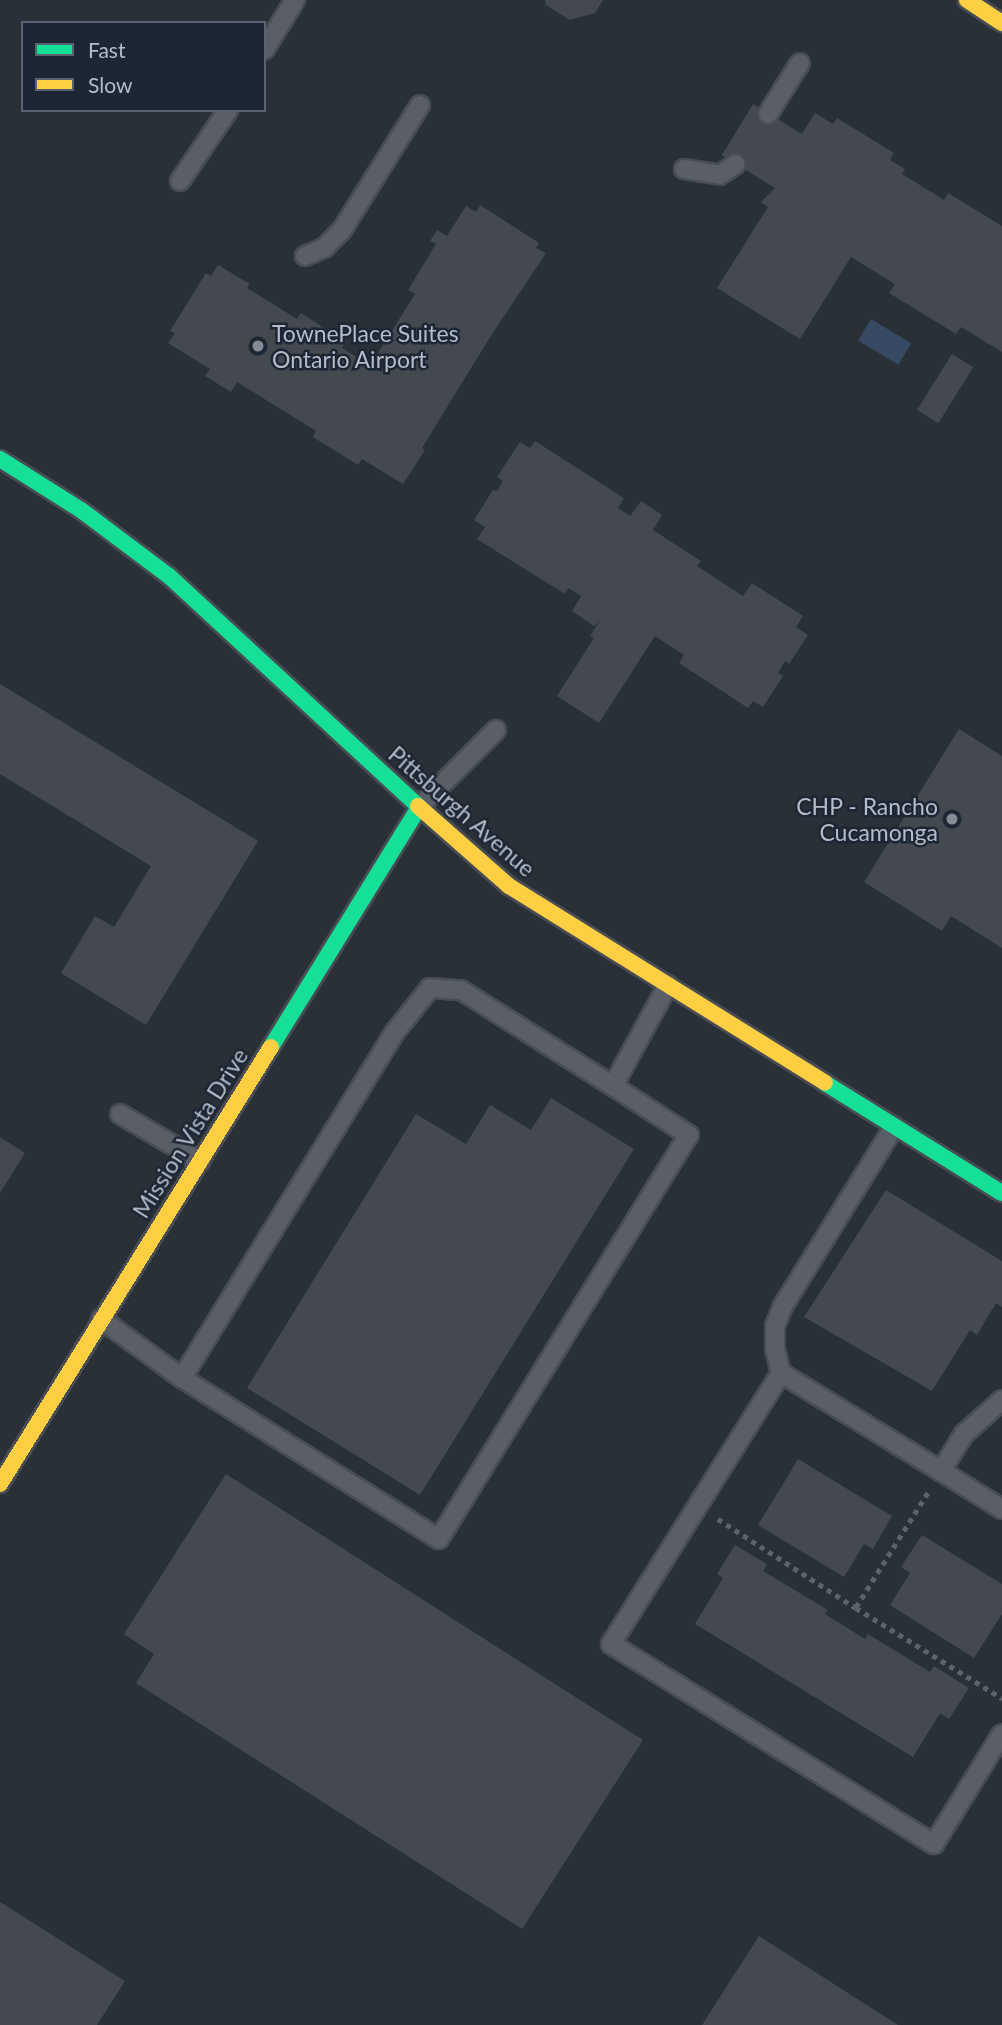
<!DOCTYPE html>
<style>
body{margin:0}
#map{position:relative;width:1002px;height:2025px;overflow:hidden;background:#2a3038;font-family:Lato,sans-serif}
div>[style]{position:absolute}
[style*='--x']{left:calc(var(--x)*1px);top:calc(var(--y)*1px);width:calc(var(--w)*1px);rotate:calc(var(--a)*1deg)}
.water>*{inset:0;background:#384963;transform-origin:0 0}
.building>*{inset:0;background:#444950;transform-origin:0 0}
.path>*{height:4.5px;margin-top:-2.25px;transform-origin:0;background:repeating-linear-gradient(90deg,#5d636a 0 5px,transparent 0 10px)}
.roads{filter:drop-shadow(2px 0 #484c53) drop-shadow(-2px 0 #484c53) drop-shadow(0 2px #484c53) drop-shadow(0 -2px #484c53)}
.lane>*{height:18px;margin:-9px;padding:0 9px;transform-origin:9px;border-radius:9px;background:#5a5e66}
.fast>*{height:16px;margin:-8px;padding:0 8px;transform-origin:8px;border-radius:8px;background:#16e098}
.slow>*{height:16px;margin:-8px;padding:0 8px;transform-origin:8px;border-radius:8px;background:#ffcf43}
.dots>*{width:19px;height:19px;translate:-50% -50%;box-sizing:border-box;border:4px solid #1d2633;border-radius:50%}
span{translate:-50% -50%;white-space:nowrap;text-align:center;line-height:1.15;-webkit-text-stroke:5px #1d2633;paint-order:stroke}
.poi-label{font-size:23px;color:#b4bcc9}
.left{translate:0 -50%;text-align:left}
.right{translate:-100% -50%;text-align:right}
.street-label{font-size:23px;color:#b4bcc9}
.legend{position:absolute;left:21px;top:21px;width:245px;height:91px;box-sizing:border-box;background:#1d2633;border:2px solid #59626f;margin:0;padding:9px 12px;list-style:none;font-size:21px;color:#b4bcc9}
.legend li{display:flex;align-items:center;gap:14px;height:35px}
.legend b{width:35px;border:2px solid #59626f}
</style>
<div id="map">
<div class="water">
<i style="left:871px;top:319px;width:47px;height:25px;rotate:31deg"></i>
</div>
<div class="building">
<i style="clip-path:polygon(545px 0,603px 0,595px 13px,570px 20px,546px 5px)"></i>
<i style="clip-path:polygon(753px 104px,802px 134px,815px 113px,833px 124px,837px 118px,894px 153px,890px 160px,905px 169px,902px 174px,944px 200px,948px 193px,1002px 226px,1002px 352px,961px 327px,956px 334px,889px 293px,895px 284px,851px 257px,800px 339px,717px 288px,768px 207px,761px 202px,775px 188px,722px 155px)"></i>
<i style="clip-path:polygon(480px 205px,539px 243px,536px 248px,546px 253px,492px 334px,422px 448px,425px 450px,403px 484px,362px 459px,358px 465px,313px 437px,316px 431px,237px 382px,231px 392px,205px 376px,210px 369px,168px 343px,175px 333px,170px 331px,206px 273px,211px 276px,218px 265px,250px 284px,247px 288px,297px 319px,301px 313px,346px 342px,342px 348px,381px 372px,387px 362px,376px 356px,415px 294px,408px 290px,436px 244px,430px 241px,437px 230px,447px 236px,466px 206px,476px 212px)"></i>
<i style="left:952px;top:354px;width:25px;height:66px;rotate:32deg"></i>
<i style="clip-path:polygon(535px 441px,624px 498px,618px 508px,630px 516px,641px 501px,662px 515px,653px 530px,701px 561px,697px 566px,743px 596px,752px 583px,803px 616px,796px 627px,808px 635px,789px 664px,785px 661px,778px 673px,783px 676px,763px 707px,753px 701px,748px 708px,679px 663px,684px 655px,655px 636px,599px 723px,557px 696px,594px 638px,590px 636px,600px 620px,594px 626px,572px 611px,581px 596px,568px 588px,565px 594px,477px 539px,485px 527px,474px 520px,493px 490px,497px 491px,503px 481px,497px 477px,520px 442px,530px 448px)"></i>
<i style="clip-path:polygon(0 684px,258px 841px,146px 1025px,61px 973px,95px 916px,114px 927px,151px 866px,0 774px)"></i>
<i style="clip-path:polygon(959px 729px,1002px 756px,1002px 948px,951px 916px,942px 931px,864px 882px)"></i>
<i style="clip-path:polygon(551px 1098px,634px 1149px,420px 1495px,247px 1388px,416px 1114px,466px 1144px,490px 1105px,531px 1130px)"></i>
<i style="clip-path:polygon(0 1137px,25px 1153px,0 1193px)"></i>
<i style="clip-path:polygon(886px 1190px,1002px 1261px,1002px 1307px,996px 1303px,977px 1335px,970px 1330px,932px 1391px,804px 1317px)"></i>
<i style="clip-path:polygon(798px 1459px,892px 1516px,873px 1549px,864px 1544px,844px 1577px,758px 1525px)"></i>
<i style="clip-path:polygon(226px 1474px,643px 1740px,522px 1929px,136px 1683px,154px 1654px,124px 1634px)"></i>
<i style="clip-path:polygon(922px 1535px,1002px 1584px,1002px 1614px,974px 1658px,890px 1605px,910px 1573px,901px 1567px)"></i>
<i style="clip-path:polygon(735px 1545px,767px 1564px,763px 1571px,828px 1610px,825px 1614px,865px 1639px,868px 1634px,930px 1672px,934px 1666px,969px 1688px,949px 1719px,940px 1713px,913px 1757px,695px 1624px,723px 1578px,717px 1574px)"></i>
<i style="clip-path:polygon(0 1902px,125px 1981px,97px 2025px,0 2025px)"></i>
<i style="clip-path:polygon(759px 1936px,898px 2025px,702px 2025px)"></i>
</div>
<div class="path">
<i style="--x:928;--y:1493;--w:136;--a:122.1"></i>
<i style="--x:856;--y:1608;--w:172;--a:31.7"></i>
<i style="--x:718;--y:1519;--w:164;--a:32.8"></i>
</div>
<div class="roads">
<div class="lane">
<i style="--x:264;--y:50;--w:59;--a:-58.2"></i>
<i style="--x:768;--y:114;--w:60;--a:-57.9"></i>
<i style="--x:684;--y:169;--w:36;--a:9"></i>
<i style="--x:720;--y:175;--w:19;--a:-35"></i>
<i style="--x:180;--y:181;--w:86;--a:-55.9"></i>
<i style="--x:305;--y:256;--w:21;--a:-23"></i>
<i style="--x:324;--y:248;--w:25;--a:-45"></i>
<i style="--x:342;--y:230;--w:147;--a:-58"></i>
<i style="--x:419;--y:807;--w:109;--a:-45"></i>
<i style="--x:120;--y:1114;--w:93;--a:30.4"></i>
<i style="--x:894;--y:1127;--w:211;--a:121.8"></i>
<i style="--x:783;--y:1306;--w:22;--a:112"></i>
<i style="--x:775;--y:1326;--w:23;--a:90"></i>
<i style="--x:775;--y:1349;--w:25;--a:76"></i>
<i style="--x:781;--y:1373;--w:320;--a:122.1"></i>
<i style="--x:611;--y:1644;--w:380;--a:31.8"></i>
<i style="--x:934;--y:1844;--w:129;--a:-58.3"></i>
<i style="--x:101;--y:1319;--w:100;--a:36.1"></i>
<i style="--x:182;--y:1378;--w:303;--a:32.1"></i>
<i style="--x:439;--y:1539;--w:475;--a:-58.3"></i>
<i style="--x:689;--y:1135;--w:90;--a:-147.2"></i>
<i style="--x:613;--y:1086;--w:115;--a:-61.4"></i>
<i style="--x:781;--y:1373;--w:188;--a:31.5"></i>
<i style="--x:182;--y:1378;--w:406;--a:-58.4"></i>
<i style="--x:395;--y:1032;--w:56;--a:-51.5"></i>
<i style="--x:430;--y:988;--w:31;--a:4"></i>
<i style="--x:461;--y:990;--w:180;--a:32.3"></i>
<i style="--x:1002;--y:1400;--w:51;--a:138.2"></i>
<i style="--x:964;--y:1434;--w:44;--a:121.9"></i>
<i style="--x:941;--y:1471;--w:72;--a:31.9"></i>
</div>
<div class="fast">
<i style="--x:0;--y:459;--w:96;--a:32.2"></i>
<i style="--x:81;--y:510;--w:110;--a:36.9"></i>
<i style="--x:169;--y:576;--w:339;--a:42.7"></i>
<i style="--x:271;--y:1047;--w:282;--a:-58.3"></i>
<i style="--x:825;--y:1083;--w:208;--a:31.9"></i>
</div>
<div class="slow">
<i style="--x:967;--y:0;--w:42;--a:33.3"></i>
<i style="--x:418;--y:806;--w:121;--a:41.3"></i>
<i style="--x:509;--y:886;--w:372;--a:31.9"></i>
<i style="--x:0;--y:1484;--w:514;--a:-58.2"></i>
</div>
</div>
<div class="dots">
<i style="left:258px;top:346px;background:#848b96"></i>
<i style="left:952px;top:819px;background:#848b96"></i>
</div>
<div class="poi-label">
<span class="left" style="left:272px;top:346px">TownePlace Suites<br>Ontario Airport</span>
<span class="right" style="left:938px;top:819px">CHP - Rancho<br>Cucamonga</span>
</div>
<div class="street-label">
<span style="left:462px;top:811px;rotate:41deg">Pittsburgh Avenue</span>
<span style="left:190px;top:1133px;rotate:-58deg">Mission Vista Drive</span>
</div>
<ul class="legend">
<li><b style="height:9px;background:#16e098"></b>Fast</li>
<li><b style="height:9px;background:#ffcf43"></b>Slow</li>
</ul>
</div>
